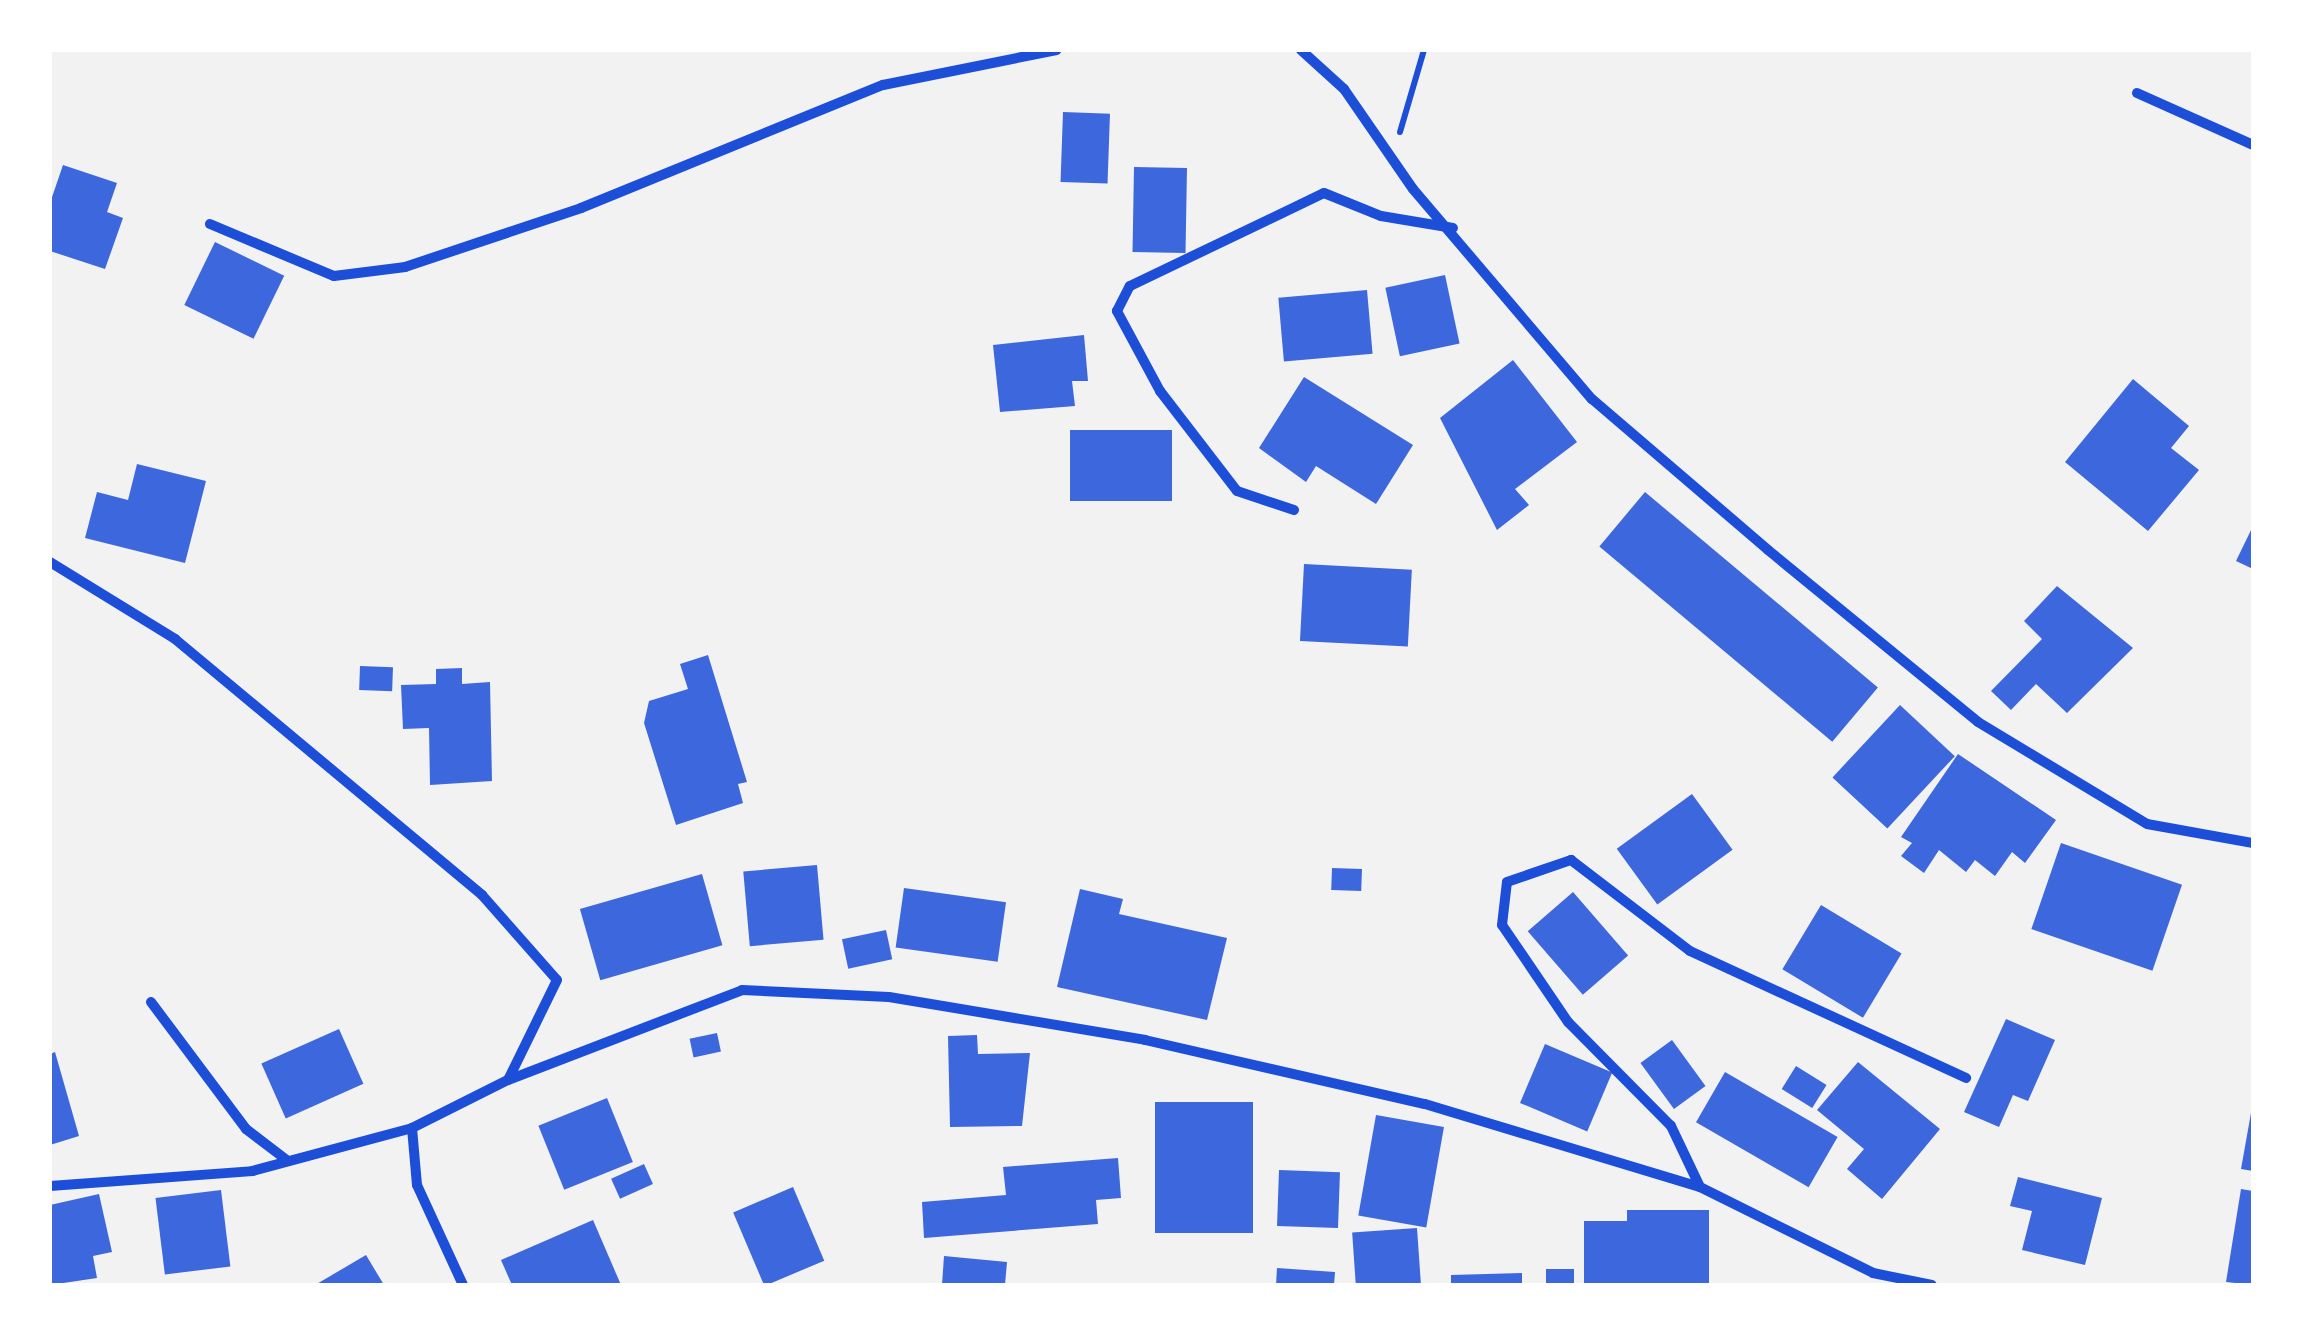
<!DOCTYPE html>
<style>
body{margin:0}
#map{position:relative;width:2303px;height:1335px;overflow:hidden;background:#f2f2f2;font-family:"Noto Serif",serif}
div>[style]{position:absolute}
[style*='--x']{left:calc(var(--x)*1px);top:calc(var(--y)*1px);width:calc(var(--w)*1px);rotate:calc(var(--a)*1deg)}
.building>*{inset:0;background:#3d67dc;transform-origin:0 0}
.path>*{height:6px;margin:-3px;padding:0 3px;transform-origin:3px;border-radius:3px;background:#1d4ed8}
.minor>*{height:10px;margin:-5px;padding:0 5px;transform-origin:5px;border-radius:5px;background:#1d4ed8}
span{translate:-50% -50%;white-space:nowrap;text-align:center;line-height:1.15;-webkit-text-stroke:10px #fff;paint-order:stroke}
.frame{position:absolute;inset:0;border:52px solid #fff;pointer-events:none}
</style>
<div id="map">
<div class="building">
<i style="left:1063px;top:112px;width:47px;height:70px;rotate:2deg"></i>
<i style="clip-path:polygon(63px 165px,117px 183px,107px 212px,123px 218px,105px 269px,50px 251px,50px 203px)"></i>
<i style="left:1134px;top:167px;width:53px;height:85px;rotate:1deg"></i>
<i style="left:215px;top:242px;width:77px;height:70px;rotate:26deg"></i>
<i style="left:1445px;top:275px;width:70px;height:61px;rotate:78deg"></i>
<i style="left:1367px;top:290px;width:64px;height:89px;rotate:85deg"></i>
<i style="clip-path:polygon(1084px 335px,1088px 381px,1072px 381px,1075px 406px,1000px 412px,993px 345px)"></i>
<i style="clip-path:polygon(1513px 360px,1577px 442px,1515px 489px,1529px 505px,1497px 530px,1440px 418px)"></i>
<i style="clip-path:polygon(1304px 377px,1413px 445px,1376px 504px,1316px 466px,1306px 482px,1259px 448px)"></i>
<i style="clip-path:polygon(2133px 379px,2189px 426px,2171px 448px,2199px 470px,2148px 531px,2065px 462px)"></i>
<i style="left:1172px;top:430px;width:71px;height:102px;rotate:90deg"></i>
<i style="clip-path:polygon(137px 464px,206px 481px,185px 563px,85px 538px,97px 492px,128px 500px)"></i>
<i style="left:1645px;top:492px;width:304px;height:71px;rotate:40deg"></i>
<i style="clip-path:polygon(2253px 526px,2253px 569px,2236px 561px)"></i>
<i style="left:1304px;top:564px;width:108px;height:77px;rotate:3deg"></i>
<i style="clip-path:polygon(2057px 586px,2133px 648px,2067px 713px,2036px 684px,2011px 710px,1991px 691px,2042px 639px,2024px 621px)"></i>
<i style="clip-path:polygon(708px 655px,747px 782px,738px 784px,743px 803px,676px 825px,644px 723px,649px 701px,688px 689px,680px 664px)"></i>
<i style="left:360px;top:666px;width:33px;height:24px;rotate:2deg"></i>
<i style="clip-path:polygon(462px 668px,462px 684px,490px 682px,492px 781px,430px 785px,429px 728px,403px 729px,401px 685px,436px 684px,436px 669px)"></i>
<i style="left:1900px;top:705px;width:75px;height:99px;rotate:43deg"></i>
<i style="clip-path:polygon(1958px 754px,2056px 820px,2025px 863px,2012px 852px,1995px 876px,1975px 860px,1966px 872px,1939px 850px,1924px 873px,1901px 856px,1912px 843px,1901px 837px)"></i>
<i style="left:1692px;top:794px;width:69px;height:93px;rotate:54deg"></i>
<i style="left:2061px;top:843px;width:128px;height:91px;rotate:19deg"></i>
<i style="left:817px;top:865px;width:75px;height:74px;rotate:85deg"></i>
<i style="left:1332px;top:868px;width:30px;height:22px;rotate:2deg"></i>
<i style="left:702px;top:874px;width:74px;height:127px;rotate:74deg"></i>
<i style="left:904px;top:888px;width:103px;height:60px;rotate:8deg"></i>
<i style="clip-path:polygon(1080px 889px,1123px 899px,1119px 914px,1227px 938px,1207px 1020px,1057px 987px)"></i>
<i style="left:1573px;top:892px;width:84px;height:60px;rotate:49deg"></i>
<i style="left:1821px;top:905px;width:94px;height:75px;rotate:31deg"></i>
<i style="left:886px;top:930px;width:30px;height:45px;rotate:78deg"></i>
<i style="clip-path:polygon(2006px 1019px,2055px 1040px,2028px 1101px,2013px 1095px,1999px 1127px,1964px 1112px)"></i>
<i style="left:339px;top:1029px;width:60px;height:85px;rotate:66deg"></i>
<i style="left:717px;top:1033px;width:19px;height:28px;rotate:78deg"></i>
<i style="clip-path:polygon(977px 1035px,978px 1054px,1030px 1053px,1022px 1126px,950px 1127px,948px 1036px)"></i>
<i style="left:1672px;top:1040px;width:57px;height:39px;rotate:54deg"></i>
<i style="left:1545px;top:1044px;width:73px;height:64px;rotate:23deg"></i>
<i style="clip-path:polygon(55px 1052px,79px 1136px,50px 1145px,50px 1054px)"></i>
<i style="clip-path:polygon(1858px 1062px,1940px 1129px,1882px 1199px,1847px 1169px,1864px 1149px,1817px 1110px)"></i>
<i style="left:1796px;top:1066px;width:36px;height:27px;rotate:32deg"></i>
<i style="left:1725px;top:1072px;width:130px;height:58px;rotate:30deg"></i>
<i style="left:607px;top:1098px;width:69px;height:74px;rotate:68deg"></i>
<i style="left:1253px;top:1102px;width:131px;height:98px;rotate:90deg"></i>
<i style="clip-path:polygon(2251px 1113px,2253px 1113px,2253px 1171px,2241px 1169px)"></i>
<i style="left:1376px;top:1115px;width:69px;height:102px;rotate:10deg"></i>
<i style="clip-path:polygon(1118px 1158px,1121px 1198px,1096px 1200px,1098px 1224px,924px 1238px,922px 1202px,1006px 1195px,1003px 1167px)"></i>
<i style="left:644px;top:1164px;width:22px;height:36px;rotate:66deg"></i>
<i style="left:1279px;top:1170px;width:61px;height:56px;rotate:2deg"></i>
<i style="clip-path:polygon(2018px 1177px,2102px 1198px,2085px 1265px,2022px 1250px,2032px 1211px,2010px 1206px)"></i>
<i style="left:793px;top:1187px;width:80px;height:65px;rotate:67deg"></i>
<i style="clip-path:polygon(2241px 1189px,2253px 1191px,2253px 1285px,2226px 1282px)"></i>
<i style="left:221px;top:1190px;width:77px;height:66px;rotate:83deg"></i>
<i style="clip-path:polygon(99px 1194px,112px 1252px,93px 1256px,97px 1278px,50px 1285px,50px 1205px)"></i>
<i style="clip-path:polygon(1627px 1210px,1709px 1210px,1709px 1285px,1584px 1285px,1584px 1221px,1627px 1221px)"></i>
<i style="clip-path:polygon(593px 1220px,621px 1285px,512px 1285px,501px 1260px)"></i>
<i style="left:1417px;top:1228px;width:57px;height:65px;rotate:86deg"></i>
<i style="clip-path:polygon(366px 1255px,384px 1285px,315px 1285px)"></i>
<i style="clip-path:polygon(944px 1256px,1007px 1262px,1005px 1285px,942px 1285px)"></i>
<i style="clip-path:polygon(1277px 1268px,1335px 1272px,1334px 1285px,1276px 1285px)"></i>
<i style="left:1574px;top:1269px;width:16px;height:28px;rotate:90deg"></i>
<i style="clip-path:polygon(1522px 1273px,1522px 1285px,1451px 1285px,1451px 1275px)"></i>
</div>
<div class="path">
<i style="--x:1400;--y:132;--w:85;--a:-73.7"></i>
</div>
<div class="minor">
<i style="--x:1301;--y:50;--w:58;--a:42.2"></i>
<i style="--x:1344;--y:89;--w:121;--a:55.4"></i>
<i style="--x:1413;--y:189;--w:276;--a:49.6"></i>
<i style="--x:1592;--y:399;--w:232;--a:40.6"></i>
<i style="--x:1768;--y:550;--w:271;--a:39.3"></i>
<i style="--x:1978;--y:722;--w:197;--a:31.1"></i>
<i style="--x:2147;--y:824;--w:108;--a:10.2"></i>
<i style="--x:2137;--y:93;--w:127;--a:24.1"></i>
<i style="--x:210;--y:224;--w:134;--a:22.8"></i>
<i style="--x:334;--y:276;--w:72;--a:-7.2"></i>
<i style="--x:405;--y:267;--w:186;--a:-18.5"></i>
<i style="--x:581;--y:208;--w:326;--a:-22.2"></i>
<i style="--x:883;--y:85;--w:177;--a:-11.4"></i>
<i style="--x:1294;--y:510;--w:60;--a:-161.6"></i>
<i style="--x:1237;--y:491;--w:126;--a:-127.6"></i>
<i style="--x:1160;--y:391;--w:91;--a:-118.3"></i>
<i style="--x:1117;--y:311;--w:28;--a:-63"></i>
<i style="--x:1130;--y:286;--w:215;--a:-25.6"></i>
<i style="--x:1324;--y:193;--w:61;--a:22"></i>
<i style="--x:1381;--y:216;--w:73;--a:9.5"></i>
<i style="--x:50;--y:562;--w:147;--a:31.6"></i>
<i style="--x:175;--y:639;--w:400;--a:39.8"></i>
<i style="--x:482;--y:895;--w:113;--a:48.6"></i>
<i style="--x:557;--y:980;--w:111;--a:116.1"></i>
<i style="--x:151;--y:1002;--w:159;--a:53.2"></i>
<i style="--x:246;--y:1129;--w:53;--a:37.3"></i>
<i style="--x:412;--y:1128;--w:57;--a:85"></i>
<i style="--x:417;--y:1185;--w:110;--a:65.3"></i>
<i style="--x:50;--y:1186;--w:203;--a:-4.2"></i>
<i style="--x:252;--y:1171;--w:166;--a:-15"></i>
<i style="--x:412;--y:1128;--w:107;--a:-26.6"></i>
<i style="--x:508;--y:1080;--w:251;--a:-21"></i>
<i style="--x:742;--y:990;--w:147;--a:2.7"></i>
<i style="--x:889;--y:997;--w:260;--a:9.5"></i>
<i style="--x:1145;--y:1040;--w:287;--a:12.9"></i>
<i style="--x:1425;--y:1104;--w:287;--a:16.8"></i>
<i style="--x:1700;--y:1187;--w:193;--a:26.4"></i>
<i style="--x:1873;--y:1273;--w:60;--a:11.5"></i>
<i style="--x:1700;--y:1187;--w:68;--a:-115.4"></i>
<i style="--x:1671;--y:1126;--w:146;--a:-134.7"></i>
<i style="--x:1568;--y:1022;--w:117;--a:-124.2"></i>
<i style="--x:1502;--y:925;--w:43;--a:-83.4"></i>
<i style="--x:1507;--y:882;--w:68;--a:-19"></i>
<i style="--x:1571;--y:860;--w:150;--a:37.4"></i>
<i style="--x:1690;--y:951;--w:304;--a:24.7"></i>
</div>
<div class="frame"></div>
</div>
